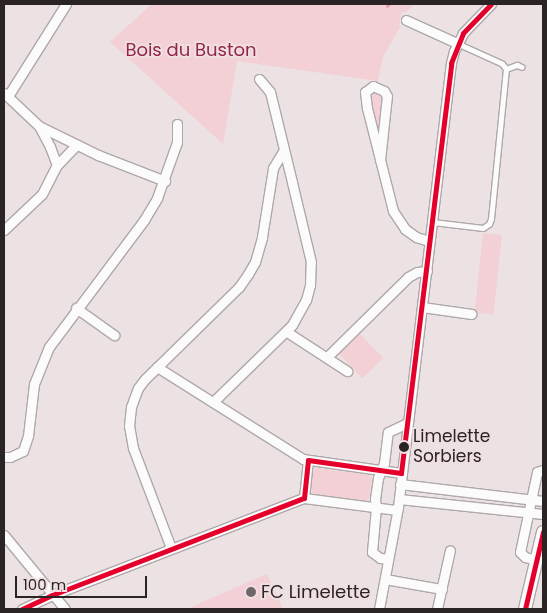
<!DOCTYPE html>
<style>
body{margin:0}
#map{position:relative;width:547px;height:613px;overflow:hidden;background:#ece2e4;font-family:Poppins,sans-serif}
div>[style]{position:absolute}
[style*='--x']{left:calc(var(--x)*1px);top:calc(var(--y)*1px);width:calc(var(--w)*1px);rotate:calc(var(--a)*1deg)}
.green>*{inset:0;background:#f3cfd6;transform-origin:0 0}
.stream>*{height:2.5px;margin:-1.25px;padding:0 1.25px;transform-origin:1.25px;border-radius:1.25px;background:#e5a0af}
.roads{filter:drop-shadow(1px 0 #aea8a9) drop-shadow(-1px 0 #aea8a9) drop-shadow(0 1px #aea8a9) drop-shadow(0 -1px #aea8a9)}
.lane>*{height:4.5px;margin:-2.25px;padding:0 2.25px;transform-origin:2.25px;border-radius:2.25px;background:#fcfbfb}
.street>*{height:9px;margin:-4.5px;padding:0 4.5px;transform-origin:4.5px;border-radius:4.5px;background:#fcfbfb}
.secondary>*{height:12px;margin:-6px;padding:0 6px;transform-origin:6px;border-radius:6px;background:#fcfbfb}
.bus-1>*{height:5px;margin:-2.5px;padding:0 2.5px;transform-origin:2.5px;border-radius:2.5px;background:#e4002b}
.dots>*{width:14px;height:14px;translate:-50% -50%;box-sizing:border-box;border:2px solid #efdfe1;border-radius:50%}
span{translate:-50% -50%;white-space:nowrap;text-align:center;line-height:1.15;-webkit-text-stroke:4px #efdfe1;paint-order:stroke}
.bus-label{font-size:17px;color:#2a2425}
.left{translate:0 -50%;text-align:left}
.park-label{font-size:18px;color:#942549}
.poi-label{font-size:18px;color:#2a2425}
.frame{position:absolute;inset:0;border:5px solid #2a2425;pointer-events:none}
.scale{position:absolute;left:15px;top:576px;width:132px;height:22px;box-sizing:border-box;border:2px solid #2a2425;border-top:0;padding-left:6px;font-size:15px;line-height:18px;white-space:nowrap;color:#2a2425;-webkit-text-stroke:4px #efdfe1;paint-order:stroke}
</style>
<div id="map">
<div class="green">
<i style="clip-path:polygon(152px 4px,415px 4px,406px 12px,402px 12px,399px 25px,401px 26px,383px 57px,378px 81px,237px 61px,223px 144px,110px 42px)"></i>
<i style="clip-path:polygon(374px 92px,379px 93px,382px 99px,378px 136px,371px 100px)"></i>
<i style="left:483px;top:233px;width:19px;height:80px;rotate:6deg"></i>
<i style="left:359px;top:333px;width:35px;height:29px;rotate:46deg"></i>
<i style="clip-path:polygon(317px 468px,369px 475px,372px 477px,369px 500px,366px 502px,312px 495px,311px 479px,314px 470px)"></i>
<i style="clip-path:polygon(267px 574px,283px 609px,187px 609px)"></i>
</div>
<div class="stream">
<i style="--x:387;--y:6;--w:3;--a:-45"></i>
</div>
<div class="roads">
<div class="lane">
<i style="--x:506;--y:69;--w:12;--a:-20"></i>
<i style="--x:517;--y:65;--w:5;--a:22"></i>
<i style="--x:433;--y:222;--w:50;--a:6.8"></i>
<i style="--x:483;--y:228;--w:7;--a:-34"></i>
<i style="--x:489;--y:224;--w:5;--a:-68"></i>
<i style="--x:491;--y:219;--w:151;--a:-84.3"></i>
<i style="--x:506;--y:69;--w:6;--a:-129"></i>
<i style="--x:502;--y:64;--w:48;--a:-155.6"></i>
</div>
<div class="street">
<i style="--x:406;--y:20;--w:56;--a:24.3"></i>
<i style="--x:4;--y:93;--w:48;--a:43.3"></i>
<i style="--x:39;--y:126;--w:66;--a:26.2"></i>
<i style="--x:98;--y:155;--w:72;--a:21.2"></i>
<i style="--x:8;--y:96;--w:109;--a:-57.8"></i>
<i style="--x:39;--y:126;--w:24;--a:62"></i>
<i style="--x:50;--y:147;--w:19;--a:69"></i>
<i style="--x:380;--y:160;--w:64;--a:-83.8"></i>
<i style="--x:387;--y:96;--w:6;--a:-121"></i>
<i style="--x:384;--y:91;--w:12;--a:-156"></i>
<i style="--x:373;--y:86;--w:10;--a:143"></i>
<i style="--x:365;--y:92;--w:16;--a:83"></i>
<i style="--x:367;--y:108;--w:106;--a:75.8"></i>
<i style="--x:393;--y:211;--w:22;--a:56"></i>
<i style="--x:405;--y:229;--w:14;--a:36"></i>
<i style="--x:416;--y:237;--w:14;--a:17"></i>
<i style="--x:4;--y:230;--w:52;--a:-43.5"></i>
<i style="--x:42;--y:194;--w:33;--a:-63"></i>
<i style="--x:57;--y:165;--w:28;--a:-46"></i>
<i style="--x:422;--y:307;--w:50;--a:8"></i>
<i style="--x:76;--y:308;--w:47;--a:35.4"></i>
<i style="--x:287;--y:332;--w:72;--a:33"></i>
<i style="--x:327;--y:357;--w:114;--a:-44.6"></i>
<i style="--x:408;--y:277;--w:10;--a:-29"></i>
<i style="--x:417;--y:272;--w:10;--a:-6"></i>
<i style="--x:157;--y:367;--w:173;--a:32.2"></i>
<i style="--x:303;--y:459;--w:99;--a:8.1"></i>
<i style="--x:213;--y:402;--w:110;--a:-44.3"></i>
<i style="--x:292;--y:325;--w:29;--a:-61"></i>
<i style="--x:306;--y:300;--w:16;--a:-75"></i>
<i style="--x:310;--y:285;--w:23;--a:-88"></i>
<i style="--x:311;--y:262;--w:82;--a:-103.4"></i>
<i style="--x:292;--y:182;--w:93;--a:-103.7"></i>
<i style="--x:270;--y:92;--w:17;--a:-130"></i>
<i style="--x:4;--y:457;--w:6;--a:0"></i>
<i style="--x:10;--y:457;--w:14;--a:-25"></i>
<i style="--x:23;--y:451;--w:16;--a:-72"></i>
<i style="--x:28;--y:436;--w:52;--a:-83.4"></i>
<i style="--x:34;--y:384;--w:40;--a:-68"></i>
<i style="--x:49;--y:347;--w:159;--a:-53.2"></i>
<i style="--x:144;--y:220;--w:26;--a:-59"></i>
<i style="--x:157;--y:198;--w:59;--a:-70.3"></i>
<i style="--x:177;--y:142;--w:18;--a:-90"></i>
<i style="--x:400;--y:484;--w:144;--a:6.8"></i>
<i style="--x:304;--y:498;--w:38;--a:-84"></i>
<i style="--x:399;--y:499;--w:145;--a:5.9"></i>
<i style="--x:4;--y:535;--w:96;--a:50.5"></i>
<i style="--x:171;--y:548;--w:107;--a:-110.8"></i>
<i style="--x:133;--y:448;--w:22;--a:-100"></i>
<i style="--x:129;--y:426;--w:19;--a:-84"></i>
<i style="--x:131;--y:407;--w:20;--a:-70"></i>
<i style="--x:138;--y:388;--w:11;--a:-52"></i>
<i style="--x:145;--y:379;--w:132;--a:-44.4"></i>
<i style="--x:239;--y:287;--w:16;--a:-55"></i>
<i style="--x:248;--y:274;--w:14;--a:-60"></i>
<i style="--x:255;--y:262;--w:26;--a:-74"></i>
<i style="--x:262;--y:237;--w:70;--a:-80.9"></i>
<i style="--x:273;--y:168;--w:21;--a:-59"></i>
<i style="--x:388;--y:559;--w:8;--a:-173"></i>
<i style="--x:380;--y:558;--w:10;--a:-143"></i>
<i style="--x:372;--y:552;--w:45;--a:-84.9"></i>
<i style="--x:376;--y:507;--w:8;--a:-97"></i>
<i style="--x:375;--y:499;--w:21;--a:-82"></i>
<i style="--x:378;--y:478;--w:16;--a:-68"></i>
<i style="--x:384;--y:463;--w:31;--a:-83"></i>
<i style="--x:388;--y:432;--w:21;--a:-25"></i>
<i style="--x:537;--y:560;--w:12;--a:-166"></i>
<i style="--x:525;--y:557;--w:7;--a:-135"></i>
<i style="--x:520;--y:552;--w:82;--a:-78"></i>
<i style="--x:537;--y:472;--w:6;--a:-18"></i>
<i style="--x:385;--y:579;--w:58;--a:10"></i>
<i style="--x:22;--y:609;--w:33;--a:-25"></i>
<i style="--x:52;--y:595;--w:270;--a:-21.1"></i>
<i style="--x:304;--y:498;--w:94;--a:7.4"></i>
<i style="--x:379;--y:609;--w:104;--a:-79.4"></i>
<i style="--x:398;--y:507;--w:447;--a:-83.2"></i>
<i style="--x:451;--y:63;--w:12;--a:-76"></i>
<i style="--x:454;--y:51;--w:20;--a:-63"></i>
<i style="--x:463;--y:33;--w:40;--a:-46"></i>
<i style="--x:437;--y:609;--w:60;--a:-77.6"></i>
</div>
<div class="secondary">
<i style="--x:525;--y:609;--w:79;--a:-76.8"></i>
</div>
</div>
<div class="bus-1">
<i style="--x:22;--y:609;--w:33;--a:-25"></i>
<i style="--x:52;--y:595;--w:270;--a:-21.1"></i>
<i style="--x:304;--y:498;--w:38;--a:-84"></i>
<i style="--x:308;--y:460;--w:94;--a:8"></i>
<i style="--x:401;--y:473;--w:413;--a:-83"></i>
<i style="--x:451;--y:63;--w:32;--a:-68"></i>
<i style="--x:463;--y:33;--w:40;--a:-46"></i>
<i style="--x:525;--y:609;--w:79;--a:-76.8"></i>
</div>
<div class="dots">
<i style="left:404px;top:447px;background:#2a2425"></i>
<i style="left:251px;top:592px;background:#6e6668"></i>
</div>
<div class="bus-label">
<span class="left" style="left:413px;top:447px">Limelette<br>Sorbiers</span>
</div>
<div class="park-label">
<span style="left:191px;top:50px">Bois du Buston</span>
</div>
<div class="poi-label">
<span class="left" style="left:261px;top:592px">FC Limelette</span>
</div>
<div class="frame"></div>
<div class="scale">100 m</div>
</div>
